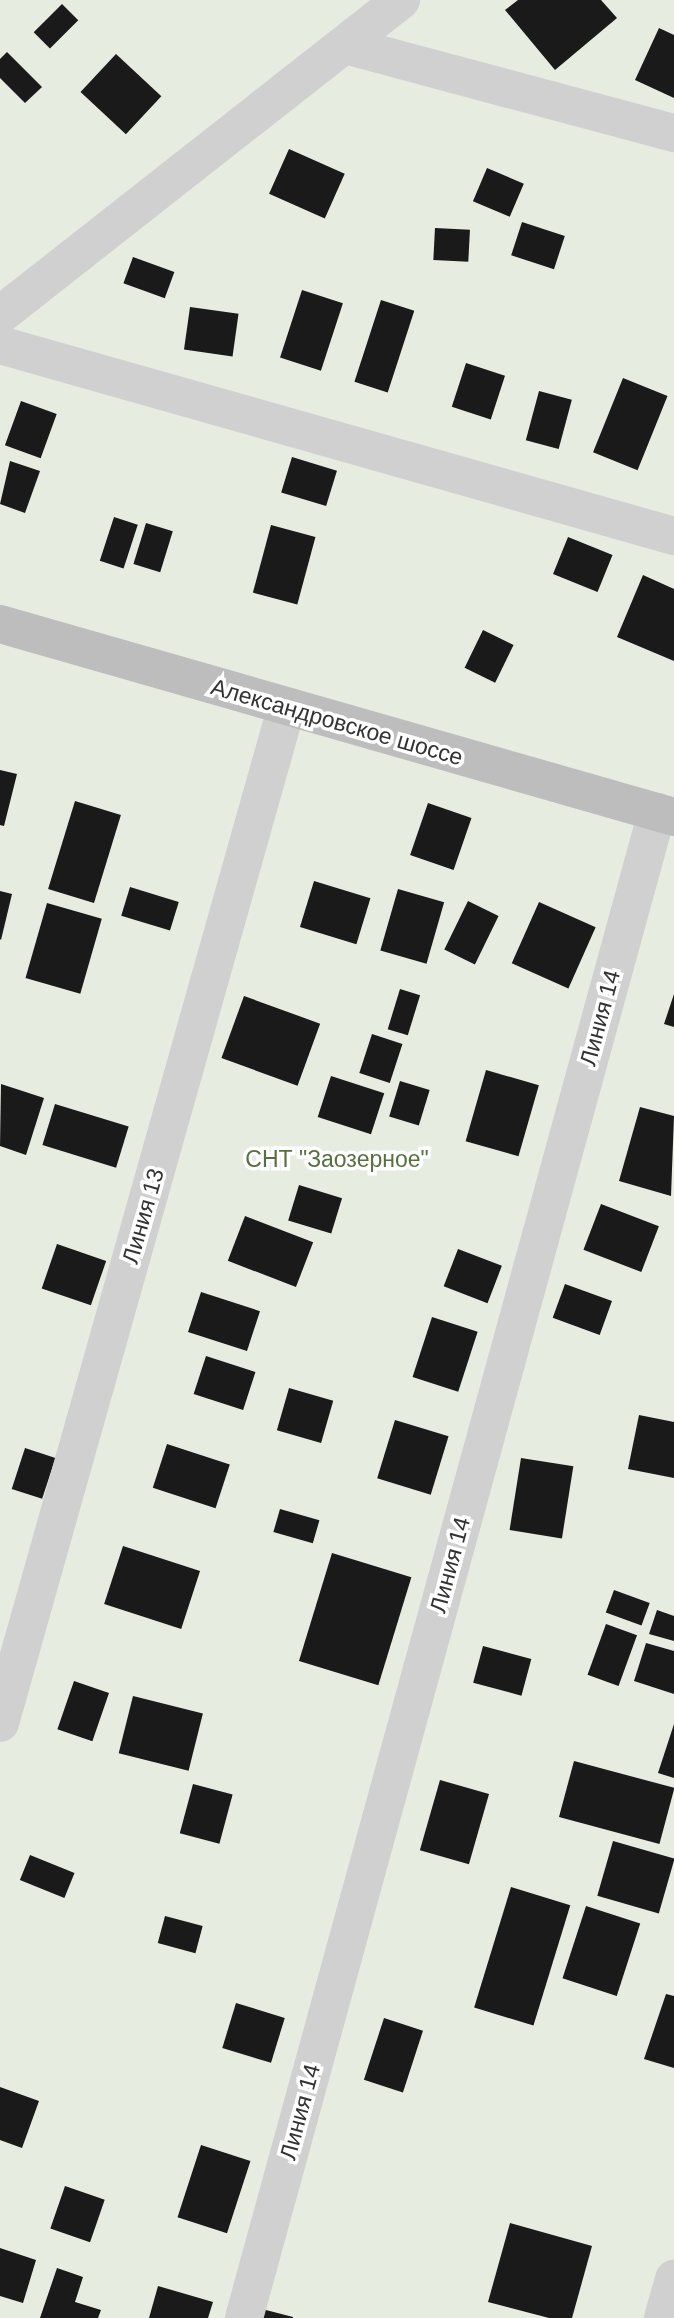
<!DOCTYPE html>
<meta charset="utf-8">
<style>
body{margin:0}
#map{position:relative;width:674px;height:2318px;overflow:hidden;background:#fff;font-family:Helvetica,sans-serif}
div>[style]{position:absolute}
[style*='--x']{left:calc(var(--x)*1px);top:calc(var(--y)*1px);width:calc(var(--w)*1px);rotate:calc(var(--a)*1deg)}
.green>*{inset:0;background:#e6ecdf;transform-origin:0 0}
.building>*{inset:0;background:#1a1a1a;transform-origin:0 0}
.street>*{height:38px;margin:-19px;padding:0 19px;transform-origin:19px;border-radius:19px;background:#d0d0d0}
.secondary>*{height:38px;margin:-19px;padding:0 19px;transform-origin:19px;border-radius:19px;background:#bdbdbd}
span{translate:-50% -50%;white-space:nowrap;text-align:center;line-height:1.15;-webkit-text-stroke:7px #fff;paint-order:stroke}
.street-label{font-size:23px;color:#333}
.park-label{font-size:23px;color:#56703f}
</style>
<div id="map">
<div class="green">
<i style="left:0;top:0;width:674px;height:2318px"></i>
</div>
<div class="building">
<i style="clip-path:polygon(518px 0,601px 0,617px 18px,555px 70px,505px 10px)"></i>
<i style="left:62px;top:4px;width:23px;height:40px;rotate:45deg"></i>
<i style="clip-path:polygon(659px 28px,674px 35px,674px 98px,635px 80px)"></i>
<i style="clip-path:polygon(7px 52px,42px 87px,25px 103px,0 78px,0 59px)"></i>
<i style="left:116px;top:54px;width:62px;height:52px;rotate:43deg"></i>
<i style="left:289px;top:149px;width:61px;height:49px;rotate:24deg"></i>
<i style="left:487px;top:168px;width:40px;height:36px;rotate:23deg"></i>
<i style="left:522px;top:222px;width:45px;height:35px;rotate:18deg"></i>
<i style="left:435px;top:228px;width:35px;height:32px;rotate:3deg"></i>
<i style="left:133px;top:257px;width:44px;height:28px;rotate:20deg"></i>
<i style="left:302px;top:290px;width:43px;height:71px;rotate:18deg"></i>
<i style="left:381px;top:300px;width:35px;height:86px;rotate:18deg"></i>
<i style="left:190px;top:307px;width:49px;height:43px;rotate:8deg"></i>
<i style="left:466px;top:363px;width:41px;height:46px;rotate:18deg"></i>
<i style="left:623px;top:378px;width:48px;height:80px;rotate:22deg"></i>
<i style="left:539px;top:391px;width:34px;height:51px;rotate:15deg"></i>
<i style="left:21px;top:401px;width:38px;height:47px;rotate:20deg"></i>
<i style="left:292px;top:457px;width:47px;height:37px;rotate:17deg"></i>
<i style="clip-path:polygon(10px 461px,40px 471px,25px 513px,0 504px)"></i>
<i style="left:114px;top:517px;width:25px;height:46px;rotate:18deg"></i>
<i style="left:146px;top:523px;width:28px;height:43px;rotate:17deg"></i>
<i style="left:271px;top:525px;width:46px;height:70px;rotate:15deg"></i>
<i style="left:568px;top:537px;width:48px;height:40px;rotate:22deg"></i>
<i style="clip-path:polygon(643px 575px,674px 589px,674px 661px,617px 637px)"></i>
<i style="left:483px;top:630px;width:34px;height:42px;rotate:26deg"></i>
<i style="clip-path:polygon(0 770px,17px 774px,4px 826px,0 825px)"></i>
<i style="left:75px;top:801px;width:48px;height:92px;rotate:17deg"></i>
<i style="left:428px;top:803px;width:46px;height:55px;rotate:19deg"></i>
<i style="left:314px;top:881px;width:59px;height:48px;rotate:17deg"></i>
<i style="left:130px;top:887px;width:51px;height:30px;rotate:17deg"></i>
<i style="left:398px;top:889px;width:48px;height:64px;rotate:16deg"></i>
<i style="clip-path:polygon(0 891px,12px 894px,1px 940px,0 939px)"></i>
<i style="left:468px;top:901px;width:34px;height:54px;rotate:26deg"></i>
<i style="left:539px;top:902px;width:62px;height:67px;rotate:24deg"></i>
<i style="left:47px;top:903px;width:57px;height:78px;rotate:16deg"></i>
<i style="left:400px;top:989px;width:21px;height:42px;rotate:17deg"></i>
<i style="clip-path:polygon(674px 994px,674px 1027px,664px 1024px)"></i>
<i style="left:244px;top:996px;width:81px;height:66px;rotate:20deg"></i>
<i style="left:372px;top:1034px;width:32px;height:41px;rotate:18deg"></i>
<i style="left:486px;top:1070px;width:55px;height:74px;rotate:16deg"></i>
<i style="left:331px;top:1076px;width:56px;height:43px;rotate:18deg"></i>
<i style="left:400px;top:1081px;width:31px;height:37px;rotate:17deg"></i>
<i style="clip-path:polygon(1px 1084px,44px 1098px,26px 1155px,0 1146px)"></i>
<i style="left:55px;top:1104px;width:77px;height:43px;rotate:17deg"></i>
<i style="clip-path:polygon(640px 1107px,674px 1116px,671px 1196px,619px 1181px)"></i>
<i style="left:299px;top:1185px;width:45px;height:37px;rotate:17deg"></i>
<i style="left:601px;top:1204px;width:62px;height:49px;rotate:21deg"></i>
<i style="left:245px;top:1216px;width:73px;height:48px;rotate:21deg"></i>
<i style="left:57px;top:1244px;width:52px;height:47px;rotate:19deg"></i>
<i style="left:458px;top:1249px;width:47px;height:40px;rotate:21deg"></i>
<i style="left:565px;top:1284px;width:50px;height:36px;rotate:20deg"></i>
<i style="left:201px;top:1292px;width:62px;height:42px;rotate:18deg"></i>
<i style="left:432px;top:1317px;width:48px;height:63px;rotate:18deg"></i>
<i style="left:206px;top:1356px;width:52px;height:40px;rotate:18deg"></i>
<i style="left:289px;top:1388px;width:46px;height:44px;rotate:16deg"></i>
<i style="clip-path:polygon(639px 1415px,674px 1422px,674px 1478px,628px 1469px)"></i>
<i style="left:395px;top:1420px;width:56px;height:61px;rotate:17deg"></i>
<i style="left:167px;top:1444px;width:66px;height:46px;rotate:18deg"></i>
<i style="left:25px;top:1448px;width:32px;height:43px;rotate:18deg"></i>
<i style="left:521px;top:1458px;width:53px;height:73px;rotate:9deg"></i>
<i style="left:280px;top:1509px;width:41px;height:24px;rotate:16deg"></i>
<i style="left:123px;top:1546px;width:81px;height:61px;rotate:18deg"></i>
<i style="left:332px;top:1553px;width:83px;height:113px;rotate:17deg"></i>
<i style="left:614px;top:1590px;width:38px;height:24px;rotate:20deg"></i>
<i style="clip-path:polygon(657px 1610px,674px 1616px,674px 1641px,649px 1634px)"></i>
<i style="left:606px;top:1624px;width:33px;height:54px;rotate:20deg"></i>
<i style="clip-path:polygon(646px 1643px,674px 1651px,674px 1694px,634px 1681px)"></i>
<i style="left:483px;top:1646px;width:50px;height:38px;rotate:15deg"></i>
<i style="left:74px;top:1681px;width:37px;height:51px;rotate:19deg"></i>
<i style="left:133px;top:1696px;width:72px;height:59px;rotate:14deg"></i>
<i style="clip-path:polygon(674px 1724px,674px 1778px,658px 1773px)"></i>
<i style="left:574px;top:1761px;width:104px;height:58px;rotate:15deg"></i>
<i style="left:440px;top:1780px;width:51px;height:73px;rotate:16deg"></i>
<i style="left:193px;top:1784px;width:41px;height:51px;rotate:15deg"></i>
<i style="left:613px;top:1841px;width:64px;height:57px;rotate:16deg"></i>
<i style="left:30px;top:1855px;width:48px;height:27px;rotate:22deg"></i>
<i style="left:511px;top:1887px;width:62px;height:126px;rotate:17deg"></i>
<i style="left:586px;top:1906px;width:57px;height:76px;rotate:18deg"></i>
<i style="left:165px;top:1916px;width:39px;height:28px;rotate:15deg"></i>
<i style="clip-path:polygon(666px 1994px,674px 1996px,674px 2068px,644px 2059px)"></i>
<i style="left:236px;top:2003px;width:51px;height:47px;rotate:17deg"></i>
<i style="left:384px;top:2018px;width:41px;height:65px;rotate:18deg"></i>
<i style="clip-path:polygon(0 2087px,39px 2101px,22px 2148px,0 2140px)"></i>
<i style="left:201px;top:2145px;width:52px;height:76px;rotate:18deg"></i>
<i style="left:65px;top:2186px;width:42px;height:45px;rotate:19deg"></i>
<i style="clip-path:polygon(510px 2223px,592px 2246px,572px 2318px,549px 2318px,488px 2302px)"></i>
<i style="clip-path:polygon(0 2248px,36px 2260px,23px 2303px,0 2296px)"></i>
<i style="clip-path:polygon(57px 2268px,83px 2277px,75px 2302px,101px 2310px,98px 2318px,40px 2318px)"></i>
<i style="clip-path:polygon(158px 2286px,213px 2302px,208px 2318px,149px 2318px)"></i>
<i style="clip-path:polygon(262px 2309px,293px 2317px,293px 2318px,260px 2318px)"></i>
</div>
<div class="street">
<i style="--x:345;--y:45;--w:341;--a:15"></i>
<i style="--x:0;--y:315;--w:510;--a:-38.15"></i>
<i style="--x:0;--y:345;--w:701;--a:15.82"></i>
<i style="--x:0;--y:1723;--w:1054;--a:-74.25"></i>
<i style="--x:244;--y:2318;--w:1562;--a:-74.66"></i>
<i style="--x:663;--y:2318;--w:41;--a:-74.2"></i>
</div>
<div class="secondary">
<i style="--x:0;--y:624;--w:701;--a:15.98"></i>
</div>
<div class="street-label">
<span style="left:337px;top:722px;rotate:16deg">Александровское шоссе</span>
<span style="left:600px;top:1018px;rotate:-75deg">Линия 14</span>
<span style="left:143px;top:1216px;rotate:-74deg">Линия 13</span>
<span style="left:450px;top:1565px;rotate:-75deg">Линия 14</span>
<span style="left:300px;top:2112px;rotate:-75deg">Линия 14</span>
</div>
<div class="park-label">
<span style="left:337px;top:1159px">СНТ "Заозерное"</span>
</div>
</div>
